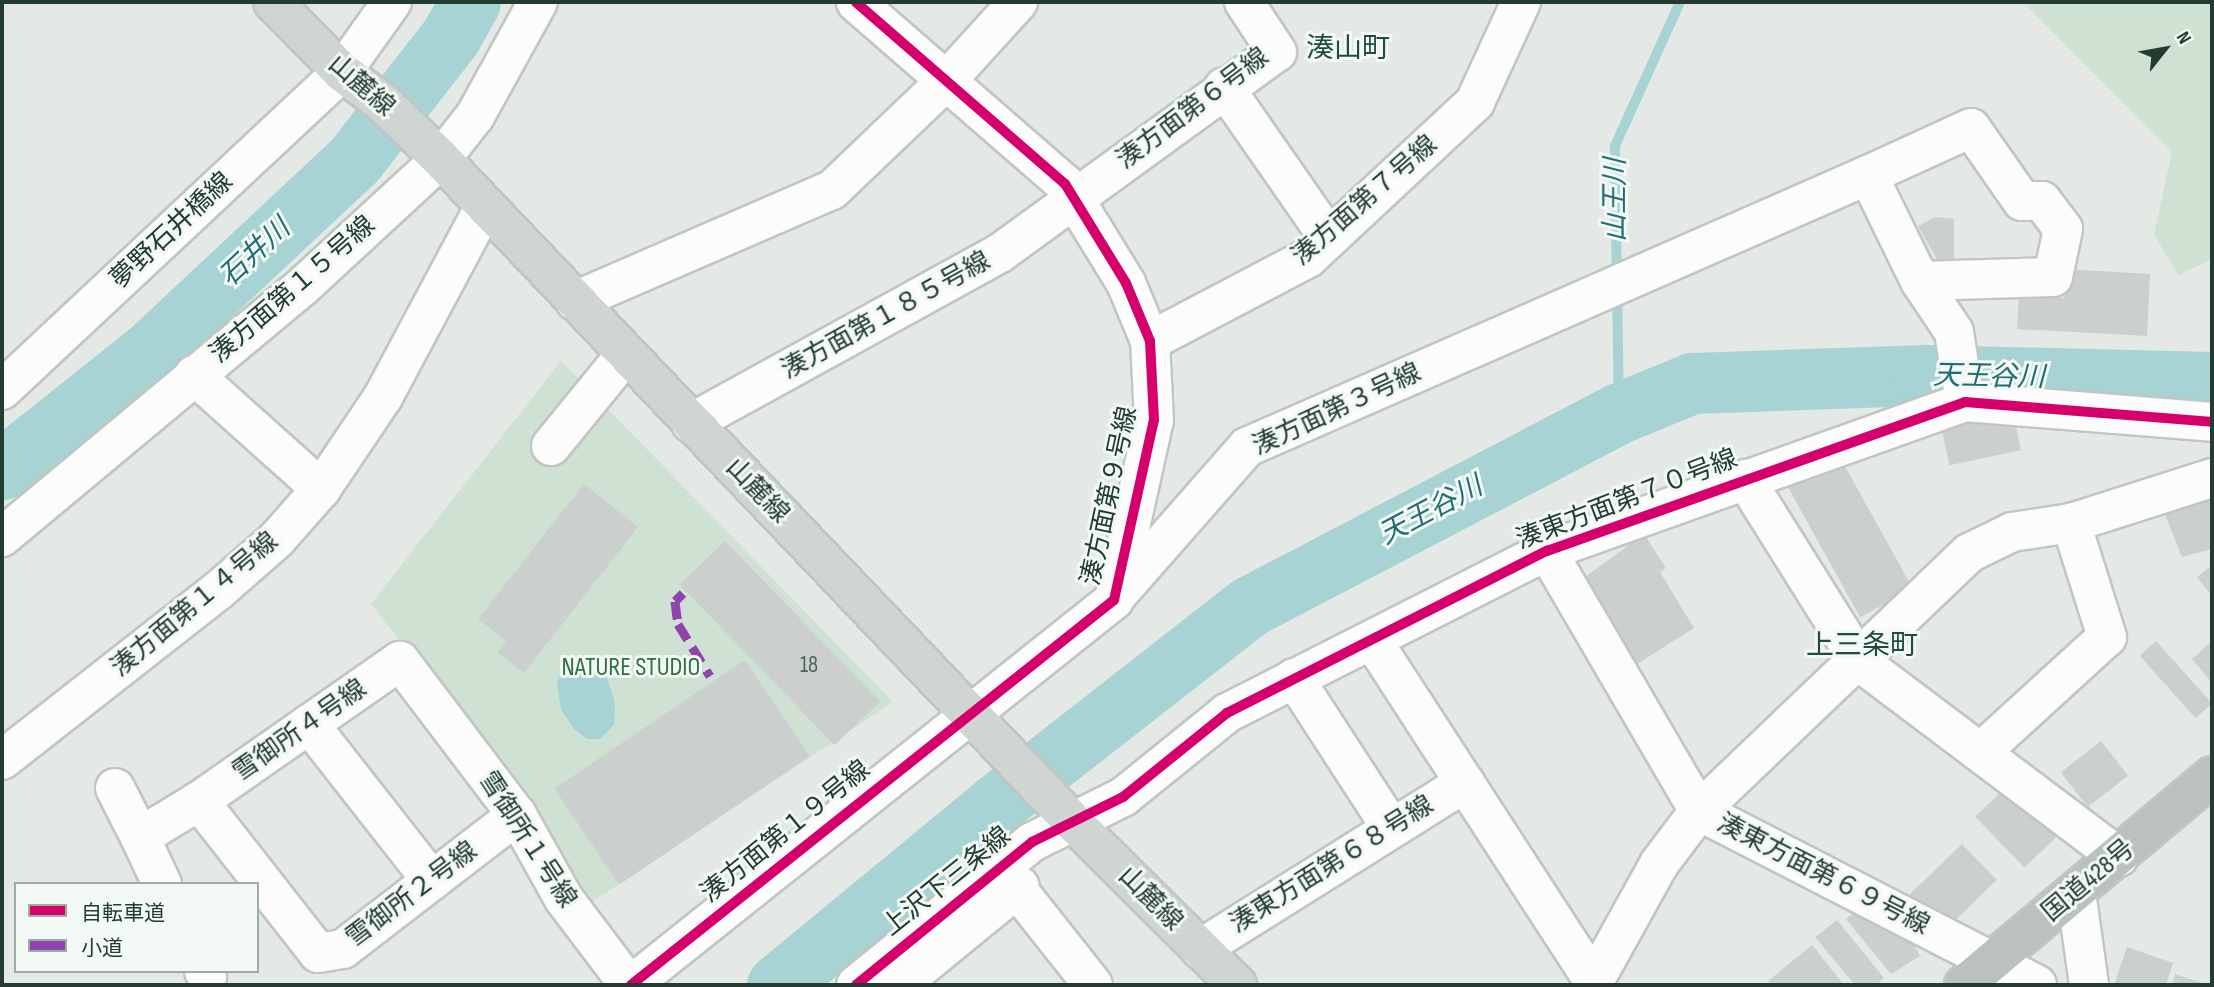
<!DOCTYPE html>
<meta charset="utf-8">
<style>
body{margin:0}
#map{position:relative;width:2214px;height:987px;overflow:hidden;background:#e4e9e6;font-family:"Sofia Sans Condensed","Noto Sans JP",sans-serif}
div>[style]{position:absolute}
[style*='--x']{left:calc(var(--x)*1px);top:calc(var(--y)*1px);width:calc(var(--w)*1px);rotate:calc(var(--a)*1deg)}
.green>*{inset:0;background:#cee1d2}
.water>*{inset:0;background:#a7d3d4}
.stream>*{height:10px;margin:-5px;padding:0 5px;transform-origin:5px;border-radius:5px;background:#a7d3d4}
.river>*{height:61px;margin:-30.5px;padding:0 30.5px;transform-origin:30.5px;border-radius:30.5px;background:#a7d3d4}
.building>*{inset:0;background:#cbd0ce;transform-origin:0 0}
.roads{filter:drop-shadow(2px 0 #c1c6c3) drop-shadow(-2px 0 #c1c6c3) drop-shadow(0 2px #c1c6c3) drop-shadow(0 -2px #c1c6c3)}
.minor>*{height:38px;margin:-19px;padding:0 19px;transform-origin:19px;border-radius:19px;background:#fbfcfb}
.major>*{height:38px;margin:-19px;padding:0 19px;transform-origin:19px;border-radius:19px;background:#ced5d2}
.highway>*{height:38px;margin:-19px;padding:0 19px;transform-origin:19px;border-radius:19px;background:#bac1bf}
.quiet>*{height:9px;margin-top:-4.5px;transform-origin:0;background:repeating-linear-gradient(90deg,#8e44ad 0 18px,transparent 0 27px)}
.cycleway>*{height:10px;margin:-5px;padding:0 5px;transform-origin:5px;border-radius:5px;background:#d6006c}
span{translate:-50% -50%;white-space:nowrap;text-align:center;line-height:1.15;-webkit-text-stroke:6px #f2f8f4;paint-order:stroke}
.number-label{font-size:23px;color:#4e615a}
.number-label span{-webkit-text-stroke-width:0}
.street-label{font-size:26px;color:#233b32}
.park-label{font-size:26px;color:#306f42}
.neighbourhood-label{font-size:28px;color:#204c3d}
.water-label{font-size:28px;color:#216d73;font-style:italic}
.frame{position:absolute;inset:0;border:4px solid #233b32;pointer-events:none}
.legend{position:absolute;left:14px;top:882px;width:245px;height:91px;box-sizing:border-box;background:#f2f8f4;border:2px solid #9faca6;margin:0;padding:9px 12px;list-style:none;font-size:21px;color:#233b32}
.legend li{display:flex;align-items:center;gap:14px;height:35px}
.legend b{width:35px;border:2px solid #9faca6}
.north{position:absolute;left:2130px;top:14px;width:70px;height:70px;-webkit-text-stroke:5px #f2f8f4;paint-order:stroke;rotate:59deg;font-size:19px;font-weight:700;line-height:28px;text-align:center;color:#233b32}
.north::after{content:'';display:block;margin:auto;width:24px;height:32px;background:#233b32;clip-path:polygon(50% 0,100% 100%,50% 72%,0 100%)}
</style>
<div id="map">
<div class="green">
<i style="clip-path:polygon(2023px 2px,2212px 2px,2212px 259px,2179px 275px,2154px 235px,2172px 152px)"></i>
<i style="clip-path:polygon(561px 361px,893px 702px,589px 904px,521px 793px,371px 604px)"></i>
</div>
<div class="water">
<i style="clip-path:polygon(577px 661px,592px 663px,608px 680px,615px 703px,614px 725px,600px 739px,587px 739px,574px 729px,561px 709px,557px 684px,563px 667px)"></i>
</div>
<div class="stream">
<i style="--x:1619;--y:413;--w:267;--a:-90.9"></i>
<i style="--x:1615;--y:146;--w:158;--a:-65.7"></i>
</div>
<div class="river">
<i style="--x:2;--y:469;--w:186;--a:-38.5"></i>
<i style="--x:148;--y:353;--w:284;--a:-43.1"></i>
<i style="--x:355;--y:159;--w:156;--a:-52"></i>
<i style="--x:451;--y:36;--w:39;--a:-61"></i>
<i style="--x:777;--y:985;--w:283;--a:-39.5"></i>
<i style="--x:995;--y:805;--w:323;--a:-38"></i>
<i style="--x:1250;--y:606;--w:416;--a:-27.6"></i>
<i style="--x:1619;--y:413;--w:79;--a:-22.3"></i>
<i style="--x:1692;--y:383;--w:233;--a:-2"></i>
<i style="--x:1925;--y:375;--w:287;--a:1.4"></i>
</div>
<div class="building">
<i style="clip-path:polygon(1935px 217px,1954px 219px,1954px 263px,1939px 263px,1918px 226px)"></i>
<i style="clip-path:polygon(2066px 269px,2150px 274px,2147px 336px,2017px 329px,2019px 296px,2064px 298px)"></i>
<i style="left:2013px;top:413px;width:38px;height:73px;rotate:78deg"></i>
<i style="left:1841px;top:459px;width:148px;height:60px;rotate:61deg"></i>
<i style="clip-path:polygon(584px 484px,638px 527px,524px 673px,497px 652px,506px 641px,478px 619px)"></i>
<i style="clip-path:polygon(2208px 492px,2212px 503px,2212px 549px,2182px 557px,2163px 510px)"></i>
<i style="clip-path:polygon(1644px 534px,1666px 568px,1660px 572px,1694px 628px,1634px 666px,1581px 580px)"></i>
<i style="left:725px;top:541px;width:223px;height:63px;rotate:46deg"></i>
<i style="clip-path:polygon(2212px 565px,2212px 596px,2197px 577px)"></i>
<i style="left:2156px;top:641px;width:84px;height:22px;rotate:48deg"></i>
<i style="clip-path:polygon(2212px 641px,2212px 683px,2192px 659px)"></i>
<i style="left:745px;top:660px;width:116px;height:230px;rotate:56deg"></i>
<i style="left:2101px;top:741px;width:44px;height:51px;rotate:52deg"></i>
<i style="left:2009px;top:784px;width:71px;height:47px;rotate:46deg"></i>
<i style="left:1962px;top:844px;width:50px;height:73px;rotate:46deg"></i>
<i style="clip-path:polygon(1858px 909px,1912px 941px,1920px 956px,1891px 974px,1846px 919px)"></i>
<i style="clip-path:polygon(1837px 920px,1884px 978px,1876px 985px,1855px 985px,1815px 937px)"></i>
<i style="clip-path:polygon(1812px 945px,1844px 985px,1772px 985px,1768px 981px)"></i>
<i style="clip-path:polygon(2127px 947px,2173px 963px,2166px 985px,2114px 985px)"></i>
<i style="clip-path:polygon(2175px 974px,2208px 985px,2172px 985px)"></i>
</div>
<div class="roads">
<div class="minor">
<i style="--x:1224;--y:87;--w:184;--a:55.2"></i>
<i style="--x:1868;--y:175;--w:113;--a:-24.5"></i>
<i style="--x:1971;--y:128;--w:89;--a:55.1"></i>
<i style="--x:2022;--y:201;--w:20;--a:0"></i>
<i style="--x:2042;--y:201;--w:35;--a:53"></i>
<i style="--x:2063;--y:229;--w:49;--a:101.8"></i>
<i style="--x:2053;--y:277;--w:133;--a:178.3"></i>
<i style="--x:575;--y:301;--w:280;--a:-23.4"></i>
<i style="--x:832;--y:190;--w:161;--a:-43.7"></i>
<i style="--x:948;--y:79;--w:104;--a:-47.7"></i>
<i style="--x:1150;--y:341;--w:178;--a:-27.7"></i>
<i style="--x:1308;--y:258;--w:229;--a:-43"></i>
<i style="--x:1475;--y:102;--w:110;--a:-65.3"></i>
<i style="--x:194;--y:375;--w:171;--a:41.9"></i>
<i style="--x:2;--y:390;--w:466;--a:-43.1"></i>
<i style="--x:342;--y:72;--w:86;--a:-54.5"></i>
<i style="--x:691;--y:423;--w:353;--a:-28.8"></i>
<i style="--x:1000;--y:253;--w:342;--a:-36"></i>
<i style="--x:1277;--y:52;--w:60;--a:-123.4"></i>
<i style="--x:551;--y:446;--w:119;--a:-50.8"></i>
<i style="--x:1745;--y:479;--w:216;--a:57.9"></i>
<i style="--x:1860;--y:662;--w:324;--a:37"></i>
<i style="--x:2;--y:537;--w:389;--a:-39.8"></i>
<i style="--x:301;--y:288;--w:190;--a:-42.7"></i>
<i style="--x:441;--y:159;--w:55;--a:-51.7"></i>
<i style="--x:475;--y:116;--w:130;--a:-61.1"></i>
<i style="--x:1547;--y:551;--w:301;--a:59.7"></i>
<i style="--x:1699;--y:811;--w:380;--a:27.2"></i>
<i style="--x:1117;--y:595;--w:197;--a:-48.7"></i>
<i style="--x:1247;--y:447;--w:678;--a:-23.65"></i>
<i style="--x:1868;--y:175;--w:118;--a:63.9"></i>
<i style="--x:1920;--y:281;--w:61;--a:56.3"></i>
<i style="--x:1954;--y:332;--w:71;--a:81.1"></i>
<i style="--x:1372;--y:640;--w:408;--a:57"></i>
<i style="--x:1294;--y:678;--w:176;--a:57"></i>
<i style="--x:309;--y:724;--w:199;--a:51.9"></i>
<i style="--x:1982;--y:751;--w:169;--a:-42.4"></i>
<i style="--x:2107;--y:637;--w:120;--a:-107.5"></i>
<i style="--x:2;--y:760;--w:276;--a:-38.1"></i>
<i style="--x:219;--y:590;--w:77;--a:-41.3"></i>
<i style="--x:277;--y:539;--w:67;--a:-48.7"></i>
<i style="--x:321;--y:489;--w:111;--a:-56"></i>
<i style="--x:383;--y:397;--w:217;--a:-61.9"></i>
<i style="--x:115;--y:788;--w:55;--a:63"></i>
<i style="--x:199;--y:801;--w:245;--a:-34.9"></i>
<i style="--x:400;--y:661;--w:193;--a:52.8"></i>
<i style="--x:517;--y:815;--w:96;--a:60.8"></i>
<i style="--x:564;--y:899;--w:108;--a:52.9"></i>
<i style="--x:162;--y:884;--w:52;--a:-115.1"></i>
<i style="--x:140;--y:837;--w:69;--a:-31.4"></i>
<i style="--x:199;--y:801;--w:193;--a:51.9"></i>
<i style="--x:318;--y:953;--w:25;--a:-9"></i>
<i style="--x:343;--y:949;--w:220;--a:-37.6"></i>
<i style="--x:1017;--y:889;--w:122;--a:51.6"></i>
<i style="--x:2076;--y:892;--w:94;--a:82"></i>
<i style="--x:1200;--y:949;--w:313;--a:-32.1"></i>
<i style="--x:204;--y:971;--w:7;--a:63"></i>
<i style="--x:631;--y:985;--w:618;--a:-38.56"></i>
<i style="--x:1114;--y:600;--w:184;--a:-77.5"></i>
<i style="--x:1154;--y:420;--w:79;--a:-92.9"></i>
<i style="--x:1150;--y:341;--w:63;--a:-112.5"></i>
<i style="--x:1126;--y:283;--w:116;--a:-121.6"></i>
<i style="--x:1065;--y:184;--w:277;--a:-139"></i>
<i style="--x:856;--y:985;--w:227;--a:-39.1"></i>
<i style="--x:1032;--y:842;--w:102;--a:-26.3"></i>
<i style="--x:1123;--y:797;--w:134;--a:-38.9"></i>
<i style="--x:1227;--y:713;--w:359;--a:-26.9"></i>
<i style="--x:1547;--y:551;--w:444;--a:-19.6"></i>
<i style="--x:1965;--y:402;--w:248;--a:4.6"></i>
<i style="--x:899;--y:985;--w:156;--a:-39.3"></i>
<i style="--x:1592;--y:985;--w:138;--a:-61"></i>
<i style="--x:1659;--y:864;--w:66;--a:-53"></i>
<i style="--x:1699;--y:811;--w:373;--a:-43.7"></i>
<i style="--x:1969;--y:553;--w:48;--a:-26"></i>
<i style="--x:2012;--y:532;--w:60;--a:-8.7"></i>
<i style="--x:2071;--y:523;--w:148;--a:-17.7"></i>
</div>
<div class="major">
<i style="--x:273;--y:2;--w:98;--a:45.4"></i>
<i style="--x:342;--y:72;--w:51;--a:37.1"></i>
<i style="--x:383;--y:103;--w:81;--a:44"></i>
<i style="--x:441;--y:159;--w:917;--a:46.37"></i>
<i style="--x:1074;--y:823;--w:230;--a:44.8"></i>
</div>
<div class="highway">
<i style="--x:1964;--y:985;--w:324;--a:-40.1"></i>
</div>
</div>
<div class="quiet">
<i style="--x:683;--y:593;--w:11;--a:135"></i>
<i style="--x:675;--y:601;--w:23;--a:83"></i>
<i style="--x:678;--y:624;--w:61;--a:58.4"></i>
</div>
<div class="cycleway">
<i style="--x:631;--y:985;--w:618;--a:-38.56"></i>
<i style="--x:1114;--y:600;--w:184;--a:-77.5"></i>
<i style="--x:1154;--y:420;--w:79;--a:-92.9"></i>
<i style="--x:1150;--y:341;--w:63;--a:-112.5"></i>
<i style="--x:1126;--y:283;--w:116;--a:-121.6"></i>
<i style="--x:1065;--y:184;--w:277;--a:-139"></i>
<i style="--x:856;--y:985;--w:227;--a:-39.1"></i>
<i style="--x:1032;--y:842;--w:102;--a:-26.3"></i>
<i style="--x:1123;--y:797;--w:134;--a:-38.9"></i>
<i style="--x:1227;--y:713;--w:359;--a:-26.9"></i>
<i style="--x:1547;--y:551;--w:444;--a:-19.6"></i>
<i style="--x:1965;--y:402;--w:248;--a:4.6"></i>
</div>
<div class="number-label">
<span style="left:809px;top:665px">18</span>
</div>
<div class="street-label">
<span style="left:361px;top:86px;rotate:41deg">山麓線</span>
<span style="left:1193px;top:109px;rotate:-37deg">湊方面第６号線</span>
<span style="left:1365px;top:201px;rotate:-41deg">湊方面第７号線</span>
<span style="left:172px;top:231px;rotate:-43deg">夢野石井橋線</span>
<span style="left:293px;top:290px;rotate:-41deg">湊方面第１５号線</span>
<span style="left:886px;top:316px;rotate:-29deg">湊方面第１８５号線</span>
<span style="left:1337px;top:410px;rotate:-25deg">湊方面第３号線</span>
<span style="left:757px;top:491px;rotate:46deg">山麓線</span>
<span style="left:1110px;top:496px;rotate:-78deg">湊方面第９号線</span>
<span style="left:1627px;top:500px;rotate:-21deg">湊東方面第７０号線</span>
<span style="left:195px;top:605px;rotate:-40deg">湊方面第１４号線</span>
<span style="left:300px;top:731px;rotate:-35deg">雪御所４号線</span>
<span style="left:786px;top:832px;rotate:-39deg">湊方面第１９号線</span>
<span style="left:527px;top:840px;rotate:57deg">雪御所１号線</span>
<span style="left:1332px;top:865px;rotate:-32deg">湊東方面第６８号線</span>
<span style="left:1823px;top:875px;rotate:27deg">湊東方面第６９号線</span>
<span style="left:2089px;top:881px;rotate:-40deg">国道428号</span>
<span style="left:947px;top:882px;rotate:-39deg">上沢下三条線</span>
<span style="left:412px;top:895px;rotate:-37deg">雪御所２号線</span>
<span style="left:1150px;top:899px;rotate:45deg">山麓線</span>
</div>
<div class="park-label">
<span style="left:631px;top:668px">NATURE STUDIO</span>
</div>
<div class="neighbourhood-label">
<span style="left:1348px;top:49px">湊山町</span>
<span style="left:1862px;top:646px">上三条町</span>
</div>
<div class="water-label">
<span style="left:1616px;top:200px;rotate:-90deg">山王川</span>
<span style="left:255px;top:253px;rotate:-43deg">石井川</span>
<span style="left:1989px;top:377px;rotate:1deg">天王谷川</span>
<span style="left:1431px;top:511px;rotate:-28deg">天王谷川</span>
</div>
<div class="frame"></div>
<ul class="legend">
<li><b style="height:9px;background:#d6006c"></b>自転車道</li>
<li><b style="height:9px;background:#8e44ad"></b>小道</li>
</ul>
<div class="north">N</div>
</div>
